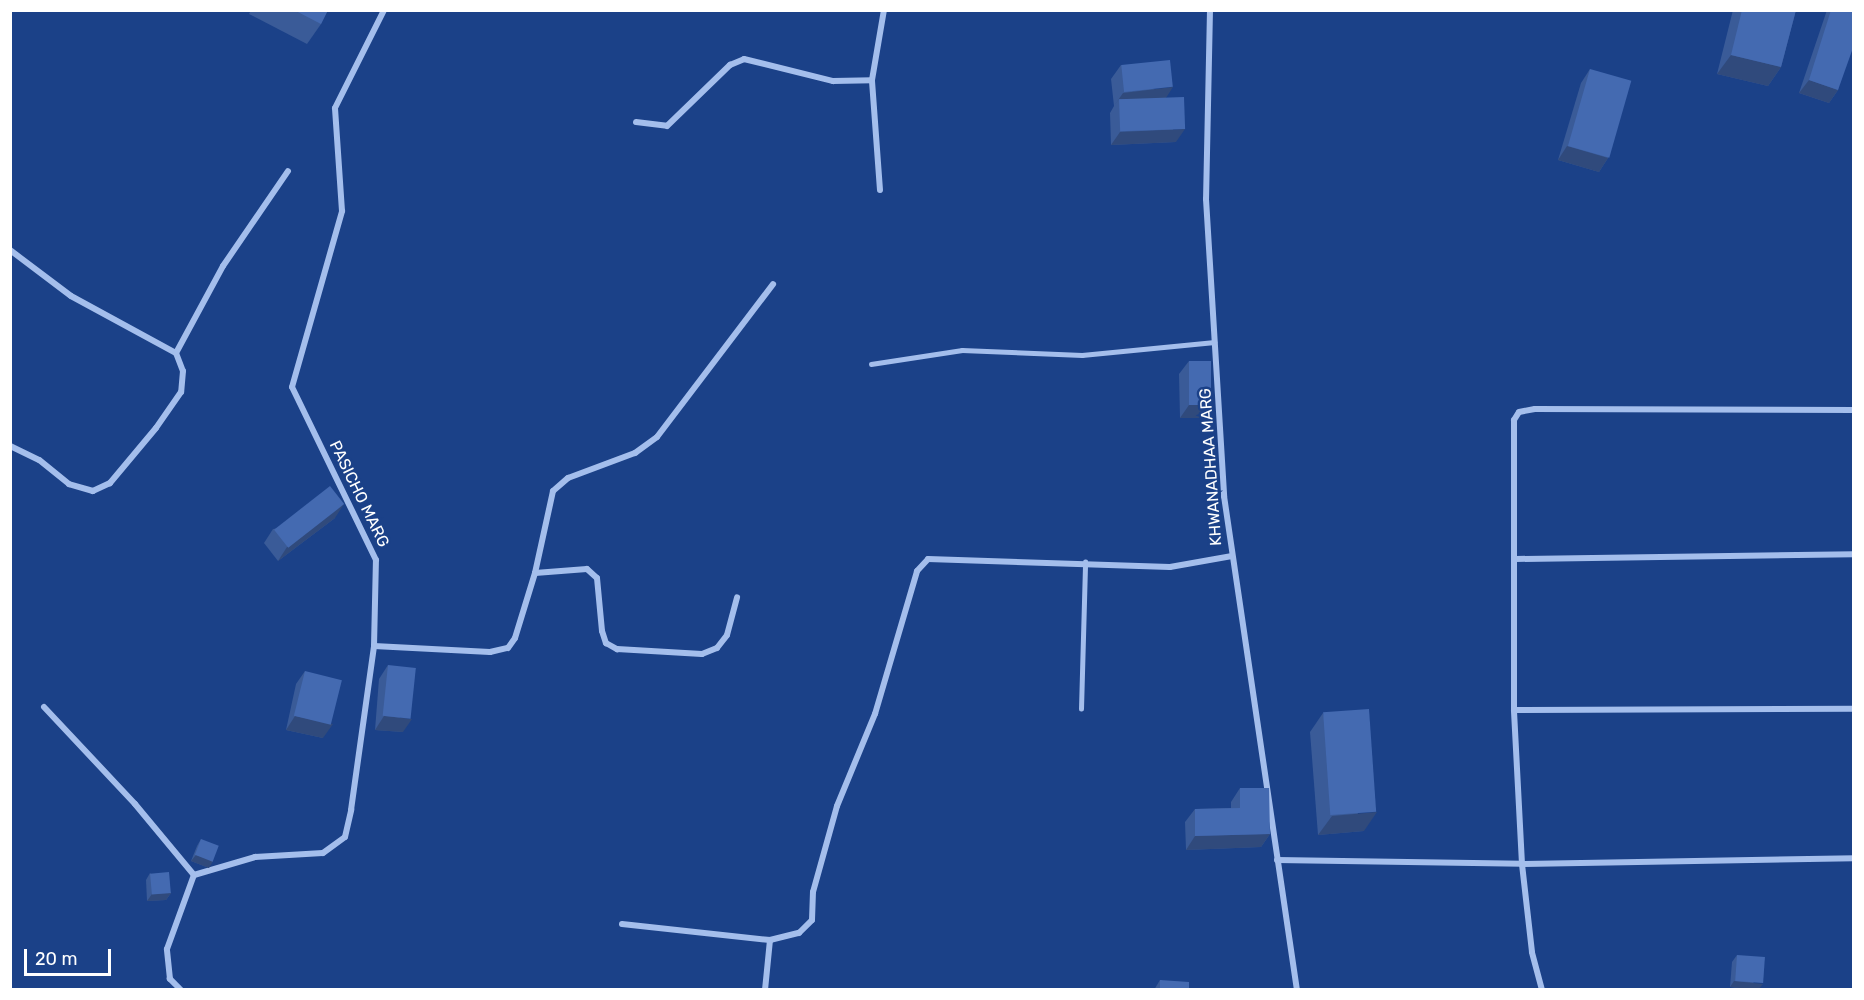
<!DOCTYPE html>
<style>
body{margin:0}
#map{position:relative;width:1864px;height:1000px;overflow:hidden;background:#1b4188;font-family:Rubik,sans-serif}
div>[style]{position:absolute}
.lane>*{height:4.5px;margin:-2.25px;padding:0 2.25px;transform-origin:2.25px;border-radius:2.25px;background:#a4beec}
.street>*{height:6px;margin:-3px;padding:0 3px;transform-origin:3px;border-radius:3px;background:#a4beec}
.wall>*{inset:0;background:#3a5b98}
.shaded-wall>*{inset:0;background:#304a7c}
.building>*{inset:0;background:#446ab1;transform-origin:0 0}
span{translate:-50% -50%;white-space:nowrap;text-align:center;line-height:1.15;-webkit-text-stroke:5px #1b4188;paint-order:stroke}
.street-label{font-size:16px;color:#fff}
.frame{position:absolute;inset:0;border:12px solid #fff;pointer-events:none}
.scale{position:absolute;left:24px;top:949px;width:87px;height:27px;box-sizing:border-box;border:3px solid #fff;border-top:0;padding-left:8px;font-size:18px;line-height:21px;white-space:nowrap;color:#fff;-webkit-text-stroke:4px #1b4188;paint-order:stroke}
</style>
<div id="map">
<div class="lane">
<div style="left:871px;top:364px;width:92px;rotate:-8.7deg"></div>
<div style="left:962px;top:350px;width:120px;rotate:2.4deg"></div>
<div style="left:1082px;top:355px;width:133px;rotate:-5.6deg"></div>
<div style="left:1081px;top:709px;width:147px;rotate:-88.4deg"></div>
</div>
<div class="street">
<div style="left:1210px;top:10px;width:189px;rotate:91.2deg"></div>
<div style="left:1206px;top:199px;width:298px;rotate:86.5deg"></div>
<div style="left:1224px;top:496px;width:499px;rotate:81.6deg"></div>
<div style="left:636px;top:122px;width:31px;rotate:7deg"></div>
<div style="left:667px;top:126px;width:88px;rotate:-44.1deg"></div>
<div style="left:730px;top:65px;width:15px;rotate:-23deg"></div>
<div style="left:744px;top:59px;width:92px;rotate:13.9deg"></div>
<div style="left:833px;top:81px;width:39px;rotate:-1deg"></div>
<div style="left:880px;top:190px;width:110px;rotate:-94.2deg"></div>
<div style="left:872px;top:80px;width:71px;rotate:-80.3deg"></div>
<div style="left:10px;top:250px;width:76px;rotate:37deg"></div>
<div style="left:71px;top:296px;width:119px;rotate:28.5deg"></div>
<div style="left:176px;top:353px;width:19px;rotate:69deg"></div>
<div style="left:183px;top:371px;width:21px;rotate:95deg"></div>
<div style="left:181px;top:392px;width:44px;rotate:124.8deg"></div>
<div style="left:156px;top:428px;width:72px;rotate:129.9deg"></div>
<div style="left:110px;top:483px;width:19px;rotate:155deg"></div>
<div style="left:93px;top:491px;width:25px;rotate:-164deg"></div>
<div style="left:69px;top:484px;width:38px;rotate:-141deg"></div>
<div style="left:39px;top:460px;width:32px;rotate:-154deg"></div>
<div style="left:176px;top:353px;width:99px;rotate:-61.6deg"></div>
<div style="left:223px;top:266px;width:115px;rotate:-55.6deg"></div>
<div style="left:1516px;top:559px;width:338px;rotate:-0.8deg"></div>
<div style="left:535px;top:573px;width:52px;rotate:-4.4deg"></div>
<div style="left:587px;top:569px;width:13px;rotate:42deg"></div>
<div style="left:597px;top:578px;width:53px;rotate:84.6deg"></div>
<div style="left:602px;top:631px;width:13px;rotate:72deg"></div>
<div style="left:606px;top:643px;width:13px;rotate:29deg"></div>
<div style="left:617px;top:649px;width:85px;rotate:3.4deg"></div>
<div style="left:702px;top:654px;width:16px;rotate:-22deg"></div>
<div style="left:717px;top:648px;width:16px;rotate:-52deg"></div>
<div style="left:727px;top:635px;width:39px;rotate:-75deg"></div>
<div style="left:374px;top:646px;width:116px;rotate:3deg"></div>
<div style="left:490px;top:652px;width:18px;rotate:-13deg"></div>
<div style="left:508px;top:648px;width:12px;rotate:-55deg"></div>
<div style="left:515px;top:638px;width:68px;rotate:-72.9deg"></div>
<div style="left:535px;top:573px;width:84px;rotate:-77.6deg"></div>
<div style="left:553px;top:491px;width:20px;rotate:-41deg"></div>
<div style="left:568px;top:478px;width:72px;rotate:-20.5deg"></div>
<div style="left:635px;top:453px;width:27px;rotate:-36deg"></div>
<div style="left:657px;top:437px;width:192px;rotate:-52.8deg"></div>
<div style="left:44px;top:707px;width:133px;rotate:46.8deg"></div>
<div style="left:135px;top:804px;width:92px;rotate:50.3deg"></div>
<div style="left:1514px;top:710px;width:340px;rotate:-0.2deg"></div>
<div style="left:1277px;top:860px;width:245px;rotate:0.9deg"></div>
<div style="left:1522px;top:864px;width:332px;rotate:-1deg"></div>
<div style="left:622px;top:924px;width:149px;rotate:6.2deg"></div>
<div style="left:770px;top:940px;width:30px;rotate:-14deg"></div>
<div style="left:799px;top:933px;width:18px;rotate:-45deg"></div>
<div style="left:812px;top:920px;width:28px;rotate:-88deg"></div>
<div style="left:813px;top:892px;width:89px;rotate:-74.4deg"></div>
<div style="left:837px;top:806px;width:100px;rotate:-67.6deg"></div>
<div style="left:875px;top:714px;width:149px;rotate:-73.6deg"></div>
<div style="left:917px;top:571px;width:16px;rotate:-47deg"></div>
<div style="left:928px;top:559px;width:242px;rotate:1.9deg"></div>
<div style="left:1170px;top:567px;width:63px;rotate:-10.1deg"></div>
<div style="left:181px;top:990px;width:16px;rotate:-135deg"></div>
<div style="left:170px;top:979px;width:30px;rotate:-96deg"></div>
<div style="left:167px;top:949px;width:79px;rotate:-70deg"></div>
<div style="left:194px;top:875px;width:64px;rotate:-16.4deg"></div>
<div style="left:255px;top:857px;width:68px;rotate:-3.4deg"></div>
<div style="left:323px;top:853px;width:27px;rotate:-36deg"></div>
<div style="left:345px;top:837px;width:28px;rotate:-77deg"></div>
<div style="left:351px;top:810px;width:166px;rotate:-82deg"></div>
<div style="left:374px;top:646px;width:86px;rotate:-88.7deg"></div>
<div style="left:376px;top:560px;width:192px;rotate:-115.9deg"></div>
<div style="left:292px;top:387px;width:183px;rotate:-74.1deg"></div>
<div style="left:342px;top:211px;width:103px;rotate:-93.9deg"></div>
<div style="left:335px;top:108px;width:110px;rotate:-63.4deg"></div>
<div style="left:765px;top:990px;width:50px;rotate:-84.3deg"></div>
<div style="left:1542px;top:990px;width:39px;rotate:-105deg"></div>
<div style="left:1532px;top:952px;width:89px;rotate:-96.5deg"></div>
<div style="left:1522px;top:864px;width:154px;rotate:-93deg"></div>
<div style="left:1514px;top:710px;width:290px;rotate:-90deg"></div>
<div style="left:1514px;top:420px;width:9px;rotate:-58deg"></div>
<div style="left:1519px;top:412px;width:16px;rotate:-11deg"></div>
<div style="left:1535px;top:409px;width:319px;rotate:0.2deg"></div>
</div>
<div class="wall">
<div style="clip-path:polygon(251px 10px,328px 10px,321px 24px,307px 44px,249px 14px)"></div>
<div style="clip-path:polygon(1733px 10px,1796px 10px,1781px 67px,1768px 86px,1717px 74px)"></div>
<div style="clip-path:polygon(1827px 10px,1854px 10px,1838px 90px,1829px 103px,1799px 93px)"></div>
<div style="clip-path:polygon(1121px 65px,1166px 98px,1176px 142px,1111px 145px,1110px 113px,1114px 106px,1111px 79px)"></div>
<div style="clip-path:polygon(1590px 69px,1608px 158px,1599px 172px,1558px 160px,1581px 83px)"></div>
<div style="clip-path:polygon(1189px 361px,1211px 405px,1202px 418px,1180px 418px,1179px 374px)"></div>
<div style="clip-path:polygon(335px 518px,278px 561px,264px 543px,273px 529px)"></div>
<div style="clip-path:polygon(388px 665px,403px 732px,375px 730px,379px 679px)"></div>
<div style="clip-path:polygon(305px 671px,323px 738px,286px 730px,296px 684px)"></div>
<div style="clip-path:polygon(1323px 713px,1364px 831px,1318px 835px,1310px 732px)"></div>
<div style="clip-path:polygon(1240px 788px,1270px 834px,1261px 847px,1186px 850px,1185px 822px,1195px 809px,1231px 808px,1231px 802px)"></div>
<div style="clip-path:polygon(201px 839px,209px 868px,191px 861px,197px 846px)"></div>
<div style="clip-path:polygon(150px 873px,171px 893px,166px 900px,147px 901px,146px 880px)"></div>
<div style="clip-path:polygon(1737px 955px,1758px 990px,1730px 987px,1732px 962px)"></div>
<div style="clip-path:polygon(1160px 980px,1189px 990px,1154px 990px)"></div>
</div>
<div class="shaded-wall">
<div style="clip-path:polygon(1731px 55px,1781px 67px,1768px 86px,1717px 74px)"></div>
<div style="clip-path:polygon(1809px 80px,1838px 90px,1829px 103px,1799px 93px)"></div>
<div style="clip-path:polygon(1173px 87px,1164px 101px,1119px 99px,1114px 106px,1123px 93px)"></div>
<div style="clip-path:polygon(1185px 129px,1176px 142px,1111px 145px,1120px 132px)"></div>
<div style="clip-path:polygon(1567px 146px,1608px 158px,1599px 172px,1558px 160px)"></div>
<div style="clip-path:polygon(1189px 405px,1211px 405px,1202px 418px,1180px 418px)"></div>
<div style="clip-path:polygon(344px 504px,335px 518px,278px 561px,287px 547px)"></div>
<div style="clip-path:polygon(295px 716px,333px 724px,323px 738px,286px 730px)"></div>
<div style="clip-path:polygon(384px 716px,412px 719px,403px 732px,375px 730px)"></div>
<div style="clip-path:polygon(1377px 812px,1364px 831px,1318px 835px,1332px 816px)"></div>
<div style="clip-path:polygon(1270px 834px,1261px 847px,1186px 850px,1195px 836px)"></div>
<div style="clip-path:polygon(196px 855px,213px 861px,209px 868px,191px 861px)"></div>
<div style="clip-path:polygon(171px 893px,166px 900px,147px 901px,152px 894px)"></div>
<div style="clip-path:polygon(1734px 981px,1763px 984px,1758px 990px,1730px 987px)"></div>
</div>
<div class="building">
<div style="clip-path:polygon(294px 10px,328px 10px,321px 24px)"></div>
<div style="clip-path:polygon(1742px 10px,1796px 10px,1781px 67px,1731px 55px)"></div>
<div style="clip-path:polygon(1831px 10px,1854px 10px,1854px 45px,1838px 90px,1809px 80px)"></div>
<div style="left:1170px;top:60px;width:27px;height:49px;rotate:84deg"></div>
<div style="left:1590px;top:69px;width:43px;height:80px;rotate:16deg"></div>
<div style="left:1184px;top:97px;width:32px;height:65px;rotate:88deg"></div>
<div style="left:1189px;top:361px;width:22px;height:44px"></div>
<div style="left:330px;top:486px;width:23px;height:71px;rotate:52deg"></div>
<div style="left:388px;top:665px;width:28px;height:51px;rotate:6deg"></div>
<div style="left:305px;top:671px;width:38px;height:46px;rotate:14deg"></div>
<div style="left:1369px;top:709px;width:103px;height:46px;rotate:86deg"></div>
<div style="clip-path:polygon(1240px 788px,1269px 788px,1270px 834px,1195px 836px,1195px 809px,1240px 808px)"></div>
<div style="left:201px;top:839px;width:19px;height:17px;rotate:21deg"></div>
<div style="left:169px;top:872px;width:21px;height:19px;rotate:85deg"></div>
<div style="left:1737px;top:955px;width:28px;height:26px;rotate:4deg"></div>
<div style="clip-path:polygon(1160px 980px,1189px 982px,1189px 990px,1160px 990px)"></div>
</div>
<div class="street-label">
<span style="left:1211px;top:467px;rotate:-94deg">KHWANADHAA MARG</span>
<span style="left:359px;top:494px;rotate:64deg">PASICHO MARG</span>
</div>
<div class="frame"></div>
<div class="scale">20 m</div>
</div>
